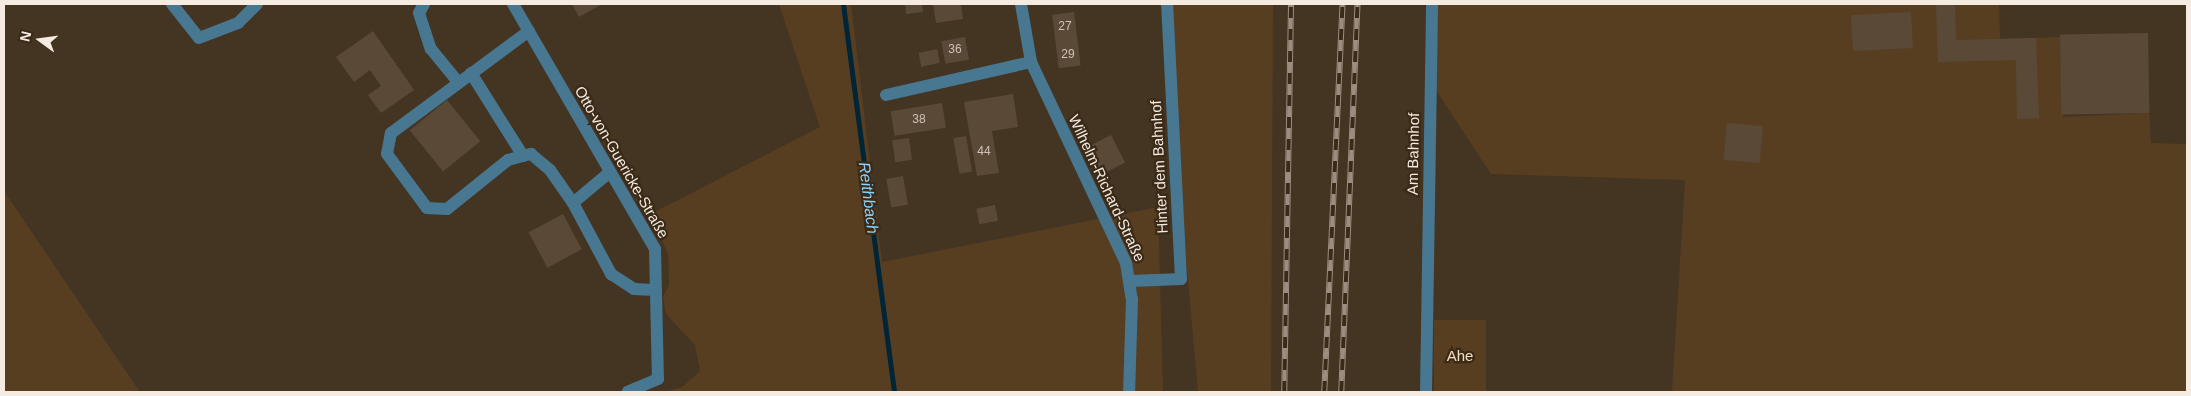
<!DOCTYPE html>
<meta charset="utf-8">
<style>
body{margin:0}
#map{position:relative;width:2191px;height:396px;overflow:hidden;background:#443422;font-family:Helvetica,sans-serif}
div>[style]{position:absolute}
.green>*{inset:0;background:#583e21;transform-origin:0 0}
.stream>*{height:5px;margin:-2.5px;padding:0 2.5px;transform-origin:2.5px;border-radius:2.5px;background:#002537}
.building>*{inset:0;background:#5b4937;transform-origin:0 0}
.minor>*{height:12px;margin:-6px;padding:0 6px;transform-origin:6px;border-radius:6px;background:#487792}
.rail>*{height:5.5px;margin-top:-2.75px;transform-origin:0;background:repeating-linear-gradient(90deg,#3a2a18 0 11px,#9b8d7f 0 22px);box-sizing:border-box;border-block:1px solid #9b8d7f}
span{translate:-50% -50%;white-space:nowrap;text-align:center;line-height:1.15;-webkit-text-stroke:4.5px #3a2a18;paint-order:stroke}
.number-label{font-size:12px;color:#cfc2b6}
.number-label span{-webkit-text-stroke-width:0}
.street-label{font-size:15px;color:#f6ebe0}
.park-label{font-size:15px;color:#f6dbc0}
.water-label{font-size:16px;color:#89d3fd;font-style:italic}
.frame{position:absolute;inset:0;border:5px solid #f6ebe0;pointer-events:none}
.north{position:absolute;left:15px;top:15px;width:50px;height:50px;-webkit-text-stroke:4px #3a2a18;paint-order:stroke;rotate:284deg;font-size:14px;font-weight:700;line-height:20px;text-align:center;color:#f6ebe0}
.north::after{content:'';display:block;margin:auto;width:18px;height:22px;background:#f6ebe0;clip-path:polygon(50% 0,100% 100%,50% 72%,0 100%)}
</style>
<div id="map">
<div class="green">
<div style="clip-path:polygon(779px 4px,851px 4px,882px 262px,1158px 207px,1163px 392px,665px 392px,682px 387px,700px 371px,695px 345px,666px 314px,663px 297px,669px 285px,668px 254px,651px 214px,820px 127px)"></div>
<div style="clip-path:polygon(1172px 4px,1273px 4px,1271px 392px,1198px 392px,1181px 202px)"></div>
<div style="clip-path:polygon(1438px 4px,1999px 4px,2000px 39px,2060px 37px,2063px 117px,2149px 113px,2151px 143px,2187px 144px,2187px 392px,1672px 392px,1685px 180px,1491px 174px,1436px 90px)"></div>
<div style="clip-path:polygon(4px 191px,140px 392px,4px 392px)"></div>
<div style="left:1434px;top:320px;width:52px;height:72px"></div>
</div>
<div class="stream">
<div style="left:843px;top:4px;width:391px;rotate:82.5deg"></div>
</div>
<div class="building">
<div style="clip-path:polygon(572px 4px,602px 4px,579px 17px)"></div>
<div style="clip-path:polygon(905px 4px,922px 4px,923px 12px,906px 14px)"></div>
<div style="clip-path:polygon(933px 4px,961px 4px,963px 19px,936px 23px)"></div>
<div style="clip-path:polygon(1936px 4px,1955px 4px,1956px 40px,2036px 38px,2039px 118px,2017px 119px,2016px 60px,1938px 62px)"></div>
<div style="left:1074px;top:12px;width:54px;height:22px;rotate:83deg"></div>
<div style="left:1911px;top:12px;width:36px;height:60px;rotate:87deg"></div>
<div style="clip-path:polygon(373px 31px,414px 90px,381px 113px,368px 95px,381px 86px,370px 70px,354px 82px,336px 57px)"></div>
<div style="left:2148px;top:33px;width:80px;height:88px;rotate:89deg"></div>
<div style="left:965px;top:37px;width:23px;height:24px;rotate:80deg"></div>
<div style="left:937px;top:49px;width:14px;height:19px;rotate:78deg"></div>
<div style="clip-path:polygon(1013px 94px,1018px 127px,992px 131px,999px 173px,977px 176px,964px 102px)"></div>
<div style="left:447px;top:100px;width:53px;height:48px;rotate:51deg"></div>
<div style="left:942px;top:103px;width:25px;height:52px;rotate:81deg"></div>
<div style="left:1727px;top:123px;width:36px;height:37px;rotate:5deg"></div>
<div style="left:1111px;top:135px;width:31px;height:31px;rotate:63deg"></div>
<div style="left:966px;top:136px;width:36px;height:13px;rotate:80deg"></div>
<div style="left:909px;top:138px;width:22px;height:17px;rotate:82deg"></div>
<div style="left:903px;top:176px;width:29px;height:17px;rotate:80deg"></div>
<div style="left:995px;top:205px;width:16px;height:19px;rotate:79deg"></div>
<div style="left:563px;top:214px;width:40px;height:39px;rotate:62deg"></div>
</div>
<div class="minor">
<div style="left:172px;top:4px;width:43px;rotate:51.5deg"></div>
<div style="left:199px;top:38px;width:42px;rotate:-21deg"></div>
<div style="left:238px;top:23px;width:27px;rotate:-45deg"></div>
<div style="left:424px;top:4px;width:10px;rotate:119deg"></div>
<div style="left:419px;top:13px;width:38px;rotate:72deg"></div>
<div style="left:431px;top:49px;width:43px;rotate:50.7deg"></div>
<div style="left:513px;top:4px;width:283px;rotate:59.9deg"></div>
<div style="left:655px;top:249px;width:130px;rotate:88.7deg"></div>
<div style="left:658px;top:379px;width:33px;rotate:157deg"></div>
<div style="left:1021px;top:4px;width:59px;rotate:80.2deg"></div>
<div style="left:1031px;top:62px;width:222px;rotate:64.7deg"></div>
<div style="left:1126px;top:263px;width:36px;rotate:81deg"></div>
<div style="left:1132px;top:299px;width:93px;rotate:91.8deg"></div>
<div style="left:529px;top:31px;width:172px;rotate:143.5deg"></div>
<div style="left:391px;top:133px;width:21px;rotate:101deg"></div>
<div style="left:387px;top:154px;width:67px;rotate:53.5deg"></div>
<div style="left:427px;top:208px;width:20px;rotate:3deg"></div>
<div style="left:447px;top:209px;width:78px;rotate:-38.8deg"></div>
<div style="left:508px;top:160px;width:24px;rotate:-15deg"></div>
<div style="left:531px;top:154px;width:25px;rotate:40deg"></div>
<div style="left:550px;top:170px;width:40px;rotate:55.1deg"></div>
<div style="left:573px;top:203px;width:48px;rotate:-40deg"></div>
<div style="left:471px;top:73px;width:98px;rotate:57.9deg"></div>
<div style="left:886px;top:95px;width:149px;rotate:-12.8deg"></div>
<div style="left:573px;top:203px;width:81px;rotate:61.8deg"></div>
<div style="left:611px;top:274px;width:27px;rotate:33deg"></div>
<div style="left:634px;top:289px;width:20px;rotate:3deg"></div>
<div style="left:1131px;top:281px;width:50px;rotate:-2.3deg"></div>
<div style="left:1181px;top:279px;width:275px;rotate:-92.9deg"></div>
<div style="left:1426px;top:392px;width:388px;rotate:-89.1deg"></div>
</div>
<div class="rail">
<div style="left:1284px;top:392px;width:388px;rotate:-89deg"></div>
<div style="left:1324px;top:392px;width:388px;rotate:-87.3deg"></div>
<div style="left:1341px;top:392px;width:388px;rotate:-87.6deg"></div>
</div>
<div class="number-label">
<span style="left:1065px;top:27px">27</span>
<span style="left:955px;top:50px">36</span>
<span style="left:1068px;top:55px">29</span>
<span style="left:919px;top:120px">38</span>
<span style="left:984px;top:152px">44</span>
</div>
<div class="street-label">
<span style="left:1413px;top:154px;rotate:-89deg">Am Bahnhof</span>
<span style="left:622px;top:162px;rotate:60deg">Otto-von-Guericke-Straße</span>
<span style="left:1159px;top:167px;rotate:-93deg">Hinter dem Bahnhof</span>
<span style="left:1107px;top:188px;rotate:65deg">Wilhelm-Richard-Straße</span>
</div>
<div class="park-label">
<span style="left:1460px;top:356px">Ahe</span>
</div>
<div class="water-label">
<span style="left:868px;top:198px;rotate:83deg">Reithbach</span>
</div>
<div class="frame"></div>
<div class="north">N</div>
</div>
